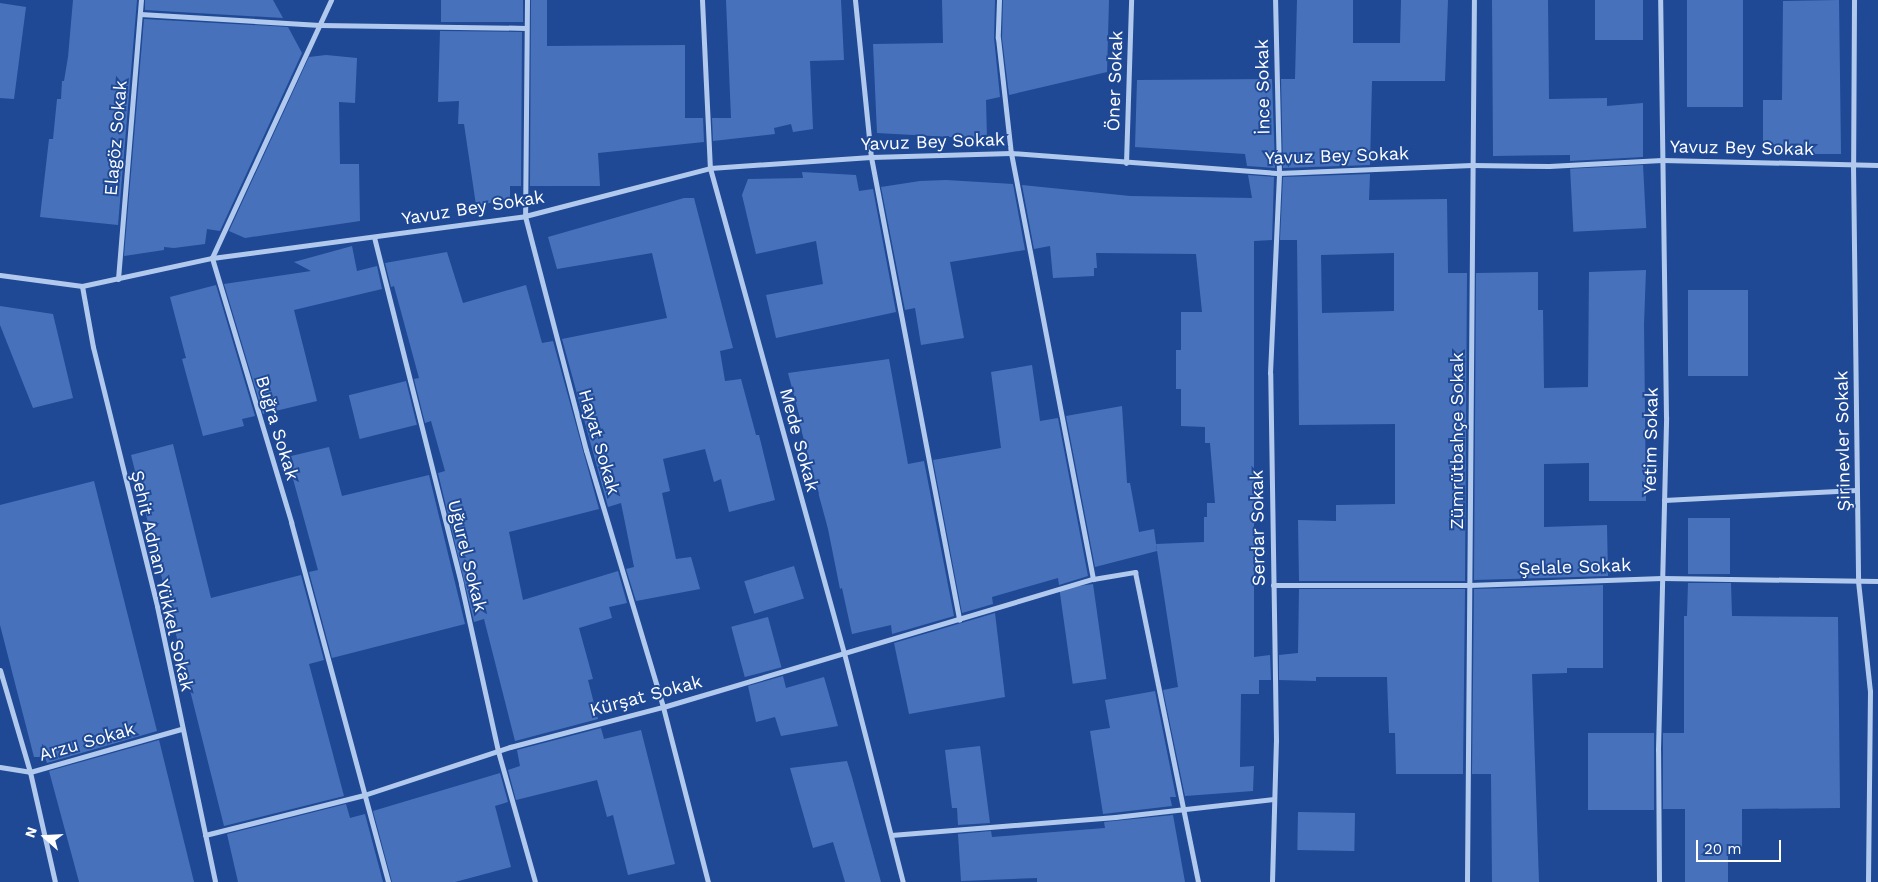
<!DOCTYPE html>
<meta charset="utf-8">
<style>
body{margin:0}
#map{position:relative;width:1878px;height:882px;overflow:hidden;background:#1f4995;font-family:"Work Sans",sans-serif}
div>[style]{position:absolute}
.building>*{inset:0;background:#4772bb;transform-origin:0 0}
.street>*{height:5px;margin:-2.5px;padding:0 2.5px;transform-origin:2.5px;border-radius:2.5px;background:#b2c9ee}
span{translate:-50% -50%;white-space:nowrap;text-align:center;line-height:1.15;-webkit-text-stroke:4px #1f4995;paint-order:stroke}
.street-label{font-size:18px;color:#fff}
.north{position:absolute;left:20px;top:812px;width:50px;height:50px;-webkit-text-stroke:4px #1f4995;paint-order:stroke;rotate:289deg;font-size:14px;font-weight:700;line-height:20px;text-align:center;color:#fff}
.north::after{content:'';display:block;margin:auto;width:18px;height:22px;background:#fff;clip-path:polygon(50% 0,100% 100%,50% 72%,0 100%)}
.scale{position:absolute;left:1696px;top:840px;width:85px;height:22px;box-sizing:border-box;border:2px solid #fff;border-top:0;padding-left:6px;font-size:15px;line-height:18px;white-space:nowrap;color:#fff;-webkit-text-stroke:4px #1f4995;paint-order:stroke}
</style>
<div id="map">
<div class="building">
<div style="clip-path:polygon(73px 0,137px 0,118px 225px,40px 217px,49px 139px,53px 139px,57px 99px,61px 99px,62px 81px,64px 81px,68px 57px)"></div>
<div style="clip-path:polygon(145px 0,273px 0,283px 18px,145px 10px)"></div>
<div style="left:441px;top:0;width:82px;height:22px"></div>
<div style="clip-path:polygon(531px 0,547px 0,547px 46px,685px 45px,685px 118px,703px 118px,704px 142px,598px 153px,600px 186px,530px 186px)"></div>
<div style="clip-path:polygon(726px 0,841px 0,844px 60px,810px 61px,813px 129px,793px 132px,791px 124px,774px 128px,775px 134px,713px 141px,712px 118px,731px 118px)"></div>
<div style="clip-path:polygon(942px 0,995px 0,994px 38px,1000px 97px,986px 100px,987px 139px,877px 133px,873px 44px,943px 43px)"></div>
<div style="clip-path:polygon(1003px 0,1109px 0,1107px 72px,1009px 95px,1002px 38px)"></div>
<div style="clip-path:polygon(1297px 0,1353px 0,1353px 43px,1400px 43px,1401px 0,1448px 0,1445px 81px,1372px 81px,1370px 165px,1283px 168px,1281px 79px,1295px 79px)"></div>
<div style="clip-path:polygon(1492px 0,1548px 0,1549px 99px,1607px 98px,1607px 106px,1643px 103px,1643px 157px,1570px 161px,1570px 155px,1493px 156px)"></div>
<div style="left:1595px;top:0;width:48px;height:40px"></div>
<div style="left:1687px;top:0;width:56px;height:107px"></div>
<div style="clip-path:polygon(1839px 0,1841px 154px,1763px 154px,1763px 100px,1782px 100px,1783px 1px)"></div>
<div style="clip-path:polygon(0 3px,26px 7px,14px 99px,0 98px)"></div>
<div style="clip-path:polygon(144px 19px,288px 27px,302px 53px,220px 231px,207px 229px,205px 244px,174px 248px,164px 247px,164px 250px,124px 256px)"></div>
<div style="clip-path:polygon(440px 31px,522px 32px,521px 186px,510px 186px,510px 200px,476px 205px,464px 124px,458px 124px,459px 101px,438px 102px)"></div>
<div style="clip-path:polygon(326px 55px,357px 58px,355px 103px,339px 102px,340px 164px,359px 164px,360px 221px,245px 238px,229px 231px,309px 57px)"></div>
<div style="clip-path:polygon(1272px 79px,1275px 168px,1247px 166px,1245px 154px,1135px 147px,1137px 80px)"></div>
<div style="left:1643px;top:165px;width:63px;height:73px;rotate:87deg"></div>
<div style="clip-path:polygon(802px 172px,856px 175px,859px 191px,873px 189px,896px 312px,776px 338px,766px 295px,823px 284px,816px 241px,756px 254px,742px 195px,748px 179px,803px 178px)"></div>
<div style="clip-path:polygon(evenodd,1370px 174px,1369px 200px,1447px 199px,1448px 273px,1467px 273px,1465px 581px,1299px 581px,1298px 520px,1336px 521px,1336px 505px,1395px 504px,1395px 424px,1299px 425px,1297px 240px,1280px 240px,1283px 177px,1370px 174px,1394px 253px,1394px 311px,1322px 313px,1321px 255px,1394px 253px)"></div>
<div style="clip-path:polygon(1248px 175px,1274px 177px,1272px 240px,1254px 241px,1254px 657px,1270px 655px,1271px 680px,1259px 680px,1259px 694px,1241px 694px,1240px 767px,1254px 766px,1253px 791px,1185px 796px,1163px 690px,1178px 687px,1156px 544px,1204px 542px,1204px 517px,1207px 517px,1207px 503px,1215px 503px,1210px 443px,1205px 443px,1205px 427px,1181px 426px,1181px 389px,1176px 389px,1176px 350px,1181px 350px,1181px 312px,1202px 312px,1196px 254px,1096px 253px,1097px 268px,1094px 268px,1094px 276px,1053px 278px,1050px 246px,1034px 249px,1022px 185px,1130px 196px,1252px 198px)"></div>
<div style="clip-path:polygon(946px 180px,1013px 184px,1025px 250px,950px 262px,964px 338px,921px 345px,915px 308px,905px 310px,881px 187px,920px 181px)"></div>
<div style="clip-path:polygon(684px 198px,694px 198px,733px 348px,720px 351px,725px 381px,741px 379px,756px 435px,759px 435px,775px 500px,729px 512px,721px 479px,714px 482px,705px 449px,663px 459px,670px 491px,662px 493px,676px 559px,691px 557px,700px 589px,636px 601px,626px 569px,634px 567px,621px 503px,608px 507px,562px 339px,667px 318px,652px 253px,557px 269px,548px 237px)"></div>
<div style="clip-path:polygon(352px 246px,357px 271px,377px 266px,382px 289px,294px 310px,317px 401px,263px 414px,224px 284px,311px 271px,294px 262px)"></div>
<div style="clip-path:polygon(447px 252px,463px 303px,526px 285px,542px 343px,553px 341px,599px 509px,509px 532px,523px 600px,618px 571px,627px 603px,609px 607px,612px 618px,579px 628px,593px 679px,588px 680px,598px 719px,515px 741px,484px 619px,474px 622px,438px 473px,445px 471px,431px 421px,425px 423px,414px 379px,419px 378px,394px 286px,391px 287px,385px 263px)"></div>
<div style="clip-path:polygon(1646px 270px,1644px 324px,1646px 501px,1589px 501px,1589px 463px,1544px 464px,1544px 527px,1607px 525px,1608px 576px,1474px 580px,1476px 273px,1538px 272px,1538px 310px,1543px 310px,1544px 388px,1588px 387px,1589px 272px)"></div>
<div style="clip-path:polygon(216px 285px,255px 416px,242px 419px,244px 426px,203px 436px,182px 359px,186px 358px,170px 297px)"></div>
<div style="left:1748px;top:290px;width:86px;height:60px;rotate:90deg"></div>
<div style="clip-path:polygon(0 306px,53px 314px,73px 398px,33px 408px,0 325px)"></div>
<div style="clip-path:polygon(889px 359px,908px 464px,924px 461px,954px 616px,892px 634px,891px 625px,852px 634px,842px 588px,840px 589px,828px 529px,798px 418px,800px 418px,788px 373px)"></div>
<div style="clip-path:polygon(1032px 365px,1040px 421px,1058px 418px,1088px 576px,1059px 585px,1058px 578px,992px 597px,993px 604px,962px 613px,933px 460px,1001px 448px,991px 372px)"></div>
<div style="left:406px;top:381px;width:45px;height:59px;rotate:76deg"></div>
<div style="clip-path:polygon(1122px 406px,1127px 483px,1130px 483px,1139px 532px,1154px 529px,1157px 551px,1095px 567px,1066px 416px)"></div>
<div style="clip-path:polygon(173px 444px,211px 598px,301px 575px,324px 660px,309px 664px,344px 796px,224px 826px,131px 455px)"></div>
<div style="clip-path:polygon(329px 447px,342px 496px,429px 475px,465px 624px,332px 658px,309px 572px,318px 570px,287px 457px)"></div>
<div style="clip-path:polygon(94px 481px,157px 731px,47px 763px,45px 757px,34px 757px,0 625px,0 505px)"></div>
<div style="left:1688px;top:518px;width:42px;height:56px"></div>
<div style="left:794px;top:566px;width:34px;height:52px;rotate:73deg"></div>
<div style="clip-path:polygon(1688px 583px,1731px 583px,1732px 616px,1838px 617px,1840px 808px,1742px 809px,1742px 847px,1728px 847px,1728px 882px,1685px 882px,1685px 809px,1663px 809px,1663px 733px,1684px 733px,1684px 616px,1687px 616px)"></div>
<div style="left:1093px;top:584px;width:96px;height:34px;rotate:82deg"></div>
<div style="clip-path:polygon(1603px 585px,1603px 668px,1567px 668px,1567px 673px,1532px 674px,1539px 882px,1492px 882px,1491px 774px,1472px 774px,1474px 589px)"></div>
<div style="clip-path:polygon(1299px 589px,1465px 589px,1463px 774px,1396px 774px,1395px 733px,1389px 733px,1387px 677px,1316px 677px,1316px 681px,1279px 680px,1279px 655px,1298px 653px)"></div>
<div style="clip-path:polygon(995px 613px,1005px 697px,909px 714px,894px 643px)"></div>
<div style="left:768px;top:617px;width:52px;height:38px;rotate:75deg"></div>
<div style="clip-path:polygon(783px 676px,786px 688px,824px 677px,838px 726px,781px 736px,775px 717px,756px 722px,748px 686px)"></div>
<div style="clip-path:polygon(1155px 691px,1176px 797px,1170px 797px,1172px 806px,1103px 814px,1090px 731px,1110px 728px,1105px 700px)"></div>
<div style="clip-path:polygon(601px 728px,604px 739px,641px 730px,675px 864px,628px 875px,613px 815px,607px 817px,597px 780px,516px 800px,508px 770px,520px 766px,517px 750px)"></div>
<div style="left:1588px;top:733px;width:66px;height:77px"></div>
<div style="clip-path:polygon(159px 740px,194px 882px,79px 882px,49px 771px)"></div>
<div style="clip-path:polygon(980px 746px,990px 823px,958px 825px,957px 808px,952px 808px,945px 750px)"></div>
<div style="clip-path:polygon(847px 761px,852px 777px,881px 882px,845px 882px,833px 842px,813px 848px,790px 768px)"></div>
<div style="clip-path:polygon(500px 773px,508px 802px,495px 806px,511px 867px,455px 882px,392px 882px,373px 811px)"></div>
<div style="clip-path:polygon(346px 804px,350px 818px,365px 814px,383px 882px,238px 882px,227px 834px)"></div>
<div style="left:1298px;top:812px;width:57px;height:38px;rotate:1deg"></div>
<div style="clip-path:polygon(1173px 815px,1185px 882px,1037px 882px,1037px 878px,961px 881px,958px 834px,991px 831px,992px 837px,1105px 828px,1104px 822px)"></div>
</div>
<div class="street">
<div style="left:331px;top:0;width:284px;rotate:114.8deg"></div>
<div style="left:212px;top:258px;width:276px;rotate:73.3deg"></div>
<div style="left:291px;top:522px;width:373px;rotate:74.9deg"></div>
<div style="left:527px;top:0;width:216px;rotate:90.5deg"></div>
<div style="left:525px;top:216px;width:242px;rotate:75.4deg"></div>
<div style="left:586px;top:450px;width:268px;rotate:73.3deg"></div>
<div style="left:663px;top:707px;width:181px;rotate:75.6deg"></div>
<div style="left:702px;top:0;width:168px;rotate:87.3deg"></div>
<div style="left:710px;top:168px;width:503px;rotate:74.56deg"></div>
<div style="left:844px;top:653px;width:236px;rotate:75.6deg"></div>
<div style="left:855px;top:0;width:158px;rotate:84.2deg"></div>
<div style="left:871px;top:157px;width:471px;rotate:79.2deg"></div>
<div style="left:999px;top:0;width:38px;rotate:92deg"></div>
<div style="left:998px;top:38px;width:116px;rotate:83.6deg"></div>
<div style="left:1011px;top:153px;width:434px;rotate:79.1deg"></div>
<div style="left:1854px;top:0;width:164px;rotate:90.3deg"></div>
<div style="left:1853px;top:164px;width:417px;rotate:89.3deg"></div>
<div style="left:1858px;top:581px;width:111px;rotate:83.8deg"></div>
<div style="left:1870px;top:691px;width:191px;rotate:90.6deg"></div>
<div style="left:140px;top:14px;width:180px;rotate:3.5deg"></div>
<div style="left:320px;top:25px;width:206px;rotate:0.8deg"></div>
<div style="left:1126px;top:163px;width:163px;rotate:-88.2deg"></div>
<div style="left:374px;top:237px;width:358px;rotate:75.9deg"></div>
<div style="left:461px;top:584px;width:171px;rotate:77.5deg"></div>
<div style="left:498px;top:751px;width:136px;rotate:74.2deg"></div>
<div style="left:0;top:275px;width:83px;rotate:7.6deg"></div>
<div style="left:82px;top:286px;width:133px;rotate:-12.2deg"></div>
<div style="left:212px;top:258px;width:316px;rotate:-7.6deg"></div>
<div style="left:525px;top:216px;width:191px;rotate:-14.5deg"></div>
<div style="left:710px;top:168px;width:161px;rotate:-3.9deg"></div>
<div style="left:871px;top:157px;width:140px;rotate:-1.6deg"></div>
<div style="left:1011px;top:153px;width:269px;rotate:4.3deg"></div>
<div style="left:1279px;top:173px;width:193px;rotate:-2.4deg"></div>
<div style="left:1472px;top:165px;width:77px;rotate:0.7deg"></div>
<div style="left:1549px;top:166px;width:113px;rotate:-3deg"></div>
<div style="left:1662px;top:160px;width:216px;rotate:1.3deg"></div>
<div style="left:118px;top:279px;width:280px;rotate:-85.3deg"></div>
<div style="left:82px;top:286px;width:62px;rotate:79.8deg"></div>
<div style="left:93px;top:347px;width:267px;rotate:76.1deg"></div>
<div style="left:157px;top:606px;width:282px;rotate:78.1deg"></div>
<div style="left:1664px;top:500px;width:193px;rotate:-3deg"></div>
<div style="left:1273px;top:585px;width:196px"></div>
<div style="left:1469px;top:585px;width:193px;rotate:-2.1deg"></div>
<div style="left:1662px;top:578px;width:216px;rotate:0.8deg"></div>
<div style="left:0;top:670px;width:106px;rotate:73.6deg"></div>
<div style="left:30px;top:772px;width:113px;rotate:77.2deg"></div>
<div style="left:0;top:767px;width:30px;rotate:9deg"></div>
<div style="left:30px;top:772px;width:157px;rotate:-15.9deg"></div>
<div style="left:205px;top:835px;width:164px;rotate:-14.1deg"></div>
<div style="left:364px;top:795px;width:154px;rotate:-18.2deg"></div>
<div style="left:510px;top:747px;width:158px;rotate:-14.7deg"></div>
<div style="left:663px;top:707px;width:449px;rotate:-16.6deg"></div>
<div style="left:1093px;top:579px;width:43px;rotate:-9.5deg"></div>
<div style="left:1135px;top:572px;width:316px;rotate:78.5deg"></div>
<div style="left:891px;top:835px;width:225px;rotate:-4.6deg"></div>
<div style="left:1115px;top:817px;width:160px;rotate:-6.5deg"></div>
<div style="left:1272px;top:882px;width:141px;rotate:-88.4deg"></div>
<div style="left:1276px;top:741px;width:368px;rotate:-90.9deg"></div>
<div style="left:1270px;top:373px;width:200px;rotate:-87.4deg"></div>
<div style="left:1279px;top:173px;width:173px;rotate:-91.3deg"></div>
<div style="left:1467px;top:882px;width:882px;rotate:-89.55deg"></div>
<div style="left:1659px;top:882px;width:132px;rotate:-90.4deg"></div>
<div style="left:1658px;top:750px;width:333px;rotate:-88.6deg"></div>
<div style="left:1666px;top:417px;width:417px;rotate:-90.8deg"></div>
</div>
<div class="street-label">
<span style="left:1115px;top:81px;rotate:-88deg">Öner Sokak</span>
<span style="left:1263px;top:87px;rotate:-91deg">İnce Sokak</span>
<span style="left:116px;top:138px;rotate:-85deg">Elagöz Sokak</span>
<span style="left:933px;top:142px;rotate:-2deg">Yavuz Bey Sokak</span>
<span style="left:1742px;top:148px;rotate:1deg">Yavuz Bey Sokak</span>
<span style="left:1337px;top:156px;rotate:-2deg">Yavuz Bey Sokak</span>
<span style="left:473px;top:208px;rotate:-9deg">Yavuz Bey Sokak</span>
<span style="left:277px;top:428px;rotate:73deg">Buğra Sokak</span>
<span style="left:799px;top:440px;rotate:75deg">Mede Sokak</span>
<span style="left:1457px;top:441px;rotate:-90deg">Zümrütbahçe Sokak</span>
<span style="left:1651px;top:441px;rotate:-89deg">Yetim Sokak</span>
<span style="left:1843px;top:441px;rotate:-91deg">Şirinevler Sokak</span>
<span style="left:599px;top:442px;rotate:74deg">Hayat Sokak</span>
<span style="left:1258px;top:528px;rotate:-91deg">Serdar Sokak</span>
<span style="left:467px;top:556px;rotate:76deg">Uğurel Sokak</span>
<span style="left:1575px;top:567px;rotate:-2deg">Şelale Sokak</span>
<span style="left:162px;top:581px;rotate:77deg">Şehit Adnan Yükkel Sokak</span>
<span style="left:646px;top:696px;rotate:-15deg">Kürşat Sokak</span>
<span style="left:87px;top:742px;rotate:-16deg">Arzu Sokak</span>
</div>
<div class="north">N</div>
<div class="scale">20 m</div>
</div>
